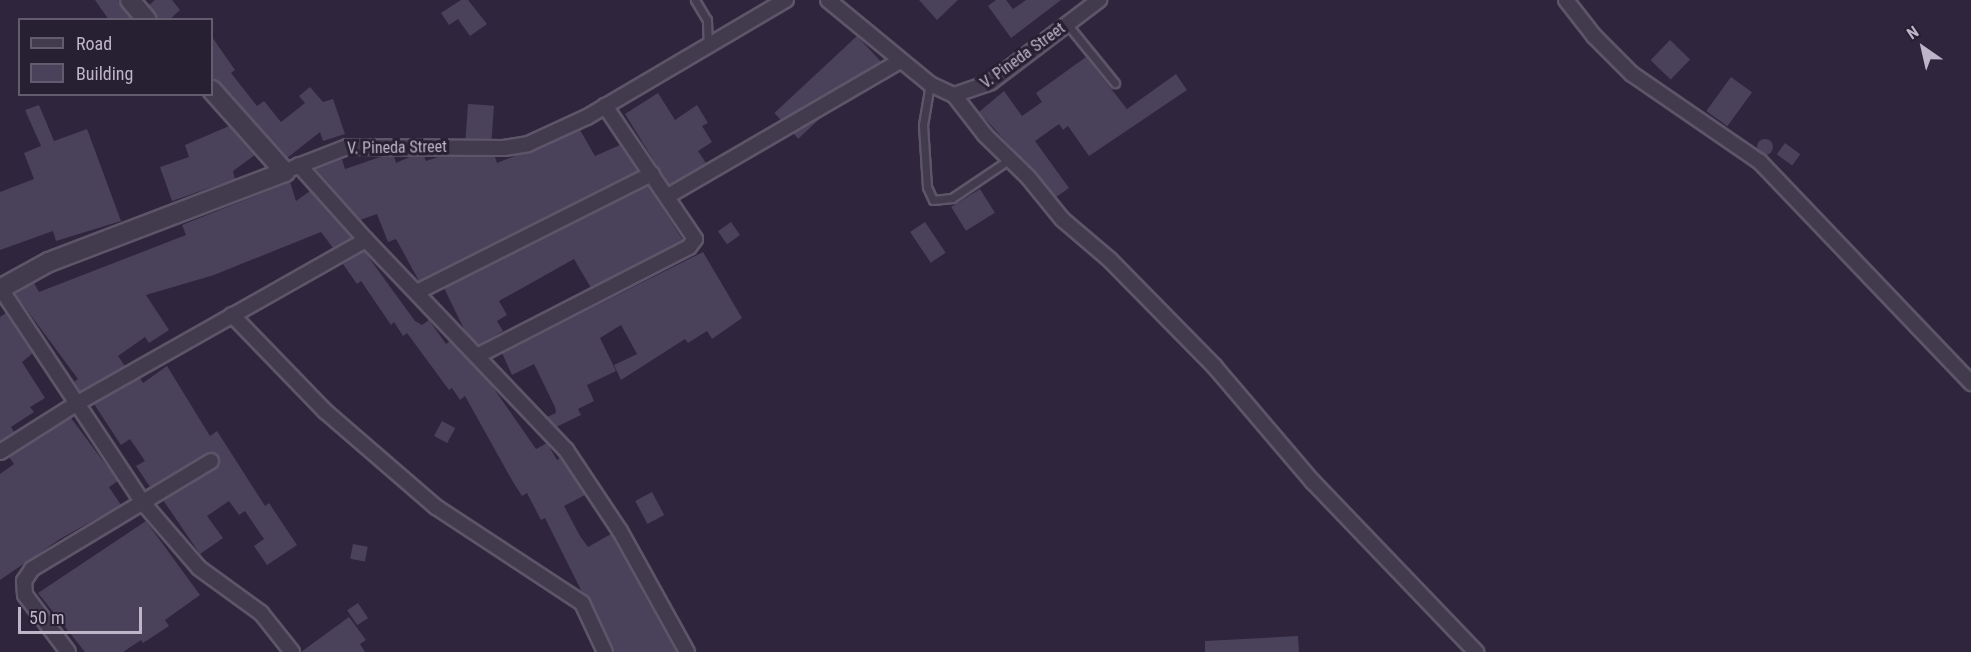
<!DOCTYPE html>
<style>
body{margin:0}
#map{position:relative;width:1971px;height:652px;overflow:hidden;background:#2f263d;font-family:"Roboto Condensed",sans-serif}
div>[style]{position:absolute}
.building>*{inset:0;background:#4a415b;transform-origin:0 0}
.round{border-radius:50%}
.roads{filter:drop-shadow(2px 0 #5d5568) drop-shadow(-2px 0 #5d5568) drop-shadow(0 2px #5d5568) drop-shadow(0 -2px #5d5568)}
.service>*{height:7px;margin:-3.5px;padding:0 3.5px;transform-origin:3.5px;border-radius:3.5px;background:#423a4d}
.minor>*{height:14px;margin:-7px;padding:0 7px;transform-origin:7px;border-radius:7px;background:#423a4d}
.tertiary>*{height:18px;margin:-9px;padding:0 9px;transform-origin:9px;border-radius:9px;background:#423a4d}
span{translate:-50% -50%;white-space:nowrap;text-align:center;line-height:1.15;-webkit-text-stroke:6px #271f32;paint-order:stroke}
.street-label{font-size:16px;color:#beb6c8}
.legend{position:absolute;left:18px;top:18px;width:195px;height:78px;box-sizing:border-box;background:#271f32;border:2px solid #635b6e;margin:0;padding:8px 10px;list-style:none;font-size:18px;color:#beb6c8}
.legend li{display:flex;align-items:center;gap:12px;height:30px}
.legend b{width:30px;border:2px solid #635b6e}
.north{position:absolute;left:1893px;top:18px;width:60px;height:60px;-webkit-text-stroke:4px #271f32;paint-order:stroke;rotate:326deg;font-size:16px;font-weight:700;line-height:24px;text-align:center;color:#beb6c8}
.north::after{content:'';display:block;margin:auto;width:21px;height:27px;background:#beb6c8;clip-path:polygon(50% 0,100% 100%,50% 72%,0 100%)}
.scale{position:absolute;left:18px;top:607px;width:124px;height:27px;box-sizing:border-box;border:3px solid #beb6c8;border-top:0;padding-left:8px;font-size:18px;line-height:21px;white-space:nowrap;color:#beb6c8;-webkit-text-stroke:4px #271f32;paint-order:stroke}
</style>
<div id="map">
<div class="building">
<div style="clip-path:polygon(95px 0,118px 0,132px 20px,109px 20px)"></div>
<div style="clip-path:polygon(155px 0,172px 0,180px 10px,169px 20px,158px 20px,149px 5px)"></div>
<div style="clip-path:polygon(461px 0,468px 0,487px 24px,470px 36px,458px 19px,449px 25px,441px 13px)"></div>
<div style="clip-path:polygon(919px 0,958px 0,937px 20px)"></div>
<div style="clip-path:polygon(996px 0,1006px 0,1013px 9px,1026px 0,1061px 0,1011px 38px,988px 6px)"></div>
<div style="left:857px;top:36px;width:35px;height:113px;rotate:47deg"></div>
<div style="clip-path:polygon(212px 37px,235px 70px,231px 73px,257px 106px,264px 101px,281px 122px,305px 103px,299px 96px,310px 87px,323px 102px,333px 99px,345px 134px,323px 141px,320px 132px,287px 158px,220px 83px,212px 79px)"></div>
<div style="left:1670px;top:40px;width:28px;height:28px;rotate:44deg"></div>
<div style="clip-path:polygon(1086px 57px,1127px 109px,1176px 74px,1187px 90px,1089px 156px,1068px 126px,1063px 130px,1059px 124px,1035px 141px,1069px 188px,1056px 197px,979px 112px,1004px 91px,1022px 116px,1042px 102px,1036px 93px)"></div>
<div style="left:1731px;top:77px;width:26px;height:42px;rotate:36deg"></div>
<div style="clip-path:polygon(658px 93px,675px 120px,697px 105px,708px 123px,702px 126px,712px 142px,698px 151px,706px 163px,669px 185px,625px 114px)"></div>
<div style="left:468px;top:104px;width:26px;height:35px;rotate:4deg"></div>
<div style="clip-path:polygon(39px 105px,54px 141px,87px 129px,121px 221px,56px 241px,53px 231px,0 250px,0 192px,34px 179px,24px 153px,41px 146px,25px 110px)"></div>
<div style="clip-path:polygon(229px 126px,255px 155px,233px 171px,235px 179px,172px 201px,160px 167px,189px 157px,185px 145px)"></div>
<div style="clip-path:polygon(580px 130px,595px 156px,620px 145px,638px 171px,419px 281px,396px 239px,388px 242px,377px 214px,360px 220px,316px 169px,342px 159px,345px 169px,383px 156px,394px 156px,396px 163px,412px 156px,424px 156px,426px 161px,438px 157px,495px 157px,497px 163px)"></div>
<div class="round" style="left:1757px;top:139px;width:16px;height:16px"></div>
<div style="left:1785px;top:143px;width:19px;height:14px;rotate:36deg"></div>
<div style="clip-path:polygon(290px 182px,296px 201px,310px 191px,352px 238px,333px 248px,321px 232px,214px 275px,146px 295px,169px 330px,149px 343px,145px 337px,118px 356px,125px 366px,80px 391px,74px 382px,78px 379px,15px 294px,34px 283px,39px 292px,186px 235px,182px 225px)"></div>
<div style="clip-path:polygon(648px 186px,683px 240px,591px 288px,574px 259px,499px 301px,507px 315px,497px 321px,503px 331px,479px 345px,465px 331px,444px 288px)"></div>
<div style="left:980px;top:189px;width:28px;height:34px;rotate:58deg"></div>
<div style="left:731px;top:222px;width:16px;height:16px;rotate:55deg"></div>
<div style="left:925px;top:222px;width:37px;height:18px;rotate:56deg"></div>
<div style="clip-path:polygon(364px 251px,415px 321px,422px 325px,429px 320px,446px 344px,450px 341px,490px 383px,536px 449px,547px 443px,557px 460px,560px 458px,585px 495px,564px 506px,580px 536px,588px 547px,611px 534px,676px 652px,614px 652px,590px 599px,582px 592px,545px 518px,541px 520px,527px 493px,522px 496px,513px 482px,465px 396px,460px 400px,452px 388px,449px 390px,407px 333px,403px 336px,394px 322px,391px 325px,361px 281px,357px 284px,343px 264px)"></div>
<div style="clip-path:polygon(703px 252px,742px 318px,712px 339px,707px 331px,688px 343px,685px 339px,621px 380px,614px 365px,637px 354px,621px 325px,600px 338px,616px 371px,587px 385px,594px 401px,578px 409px,581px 415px,556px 427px,547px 417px,556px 413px,555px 407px,534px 364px,512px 375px,502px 353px)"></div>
<div style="clip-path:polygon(6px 313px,33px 353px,22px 362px,45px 398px,30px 407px,34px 412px,11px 427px,14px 432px,0 441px,0 317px)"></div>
<div style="clip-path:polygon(167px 366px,210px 436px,217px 431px,265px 506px,269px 503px,297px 545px,267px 565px,254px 546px,264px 539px,245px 511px,239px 515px,229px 501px,207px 516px,223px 538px,200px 554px,163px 500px,216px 468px,220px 460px,216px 453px,206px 453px,150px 487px,136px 466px,145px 461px,130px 439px,121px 445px,94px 404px,140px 378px,143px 383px)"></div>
<div style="clip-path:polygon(71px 418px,118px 481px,109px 487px,121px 505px,60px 539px,0 580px,0 474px,14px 464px,9px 457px)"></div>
<div style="left:442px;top:421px;width:15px;height:17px;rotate:28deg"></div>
<div style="left:652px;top:492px;width:26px;height:19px;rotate:62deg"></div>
<div style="clip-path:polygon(146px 521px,200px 595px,165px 620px,169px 626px,143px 643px,141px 640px,123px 652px,85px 652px,38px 593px)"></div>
<div style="left:353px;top:544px;width:15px;height:15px;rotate:11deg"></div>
<div style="left:358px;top:603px;width:18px;height:13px;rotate:56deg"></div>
<div style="clip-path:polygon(349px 617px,366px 640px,360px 644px,365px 652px,301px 652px)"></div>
<div style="clip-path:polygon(1298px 636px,1299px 652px,1205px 652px,1205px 641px)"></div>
</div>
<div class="roads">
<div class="service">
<div style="left:695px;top:0;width:23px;rotate:59deg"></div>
<div style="left:707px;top:20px;width:26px;rotate:88deg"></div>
<div style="left:1067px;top:24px;width:76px;rotate:50.9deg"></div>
<div style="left:930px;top:84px;width:42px;rotate:99.7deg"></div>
<div style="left:923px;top:125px;width:62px;rotate:86.3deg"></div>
<div style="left:927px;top:187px;width:14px;rotate:65deg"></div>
<div style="left:933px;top:200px;width:19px;rotate:-6deg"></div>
<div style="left:952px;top:198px;width:70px;rotate:-33.9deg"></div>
</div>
<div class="minor">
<div style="left:828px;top:0;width:132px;rotate:39.5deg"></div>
<div style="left:930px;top:84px;width:26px;rotate:25deg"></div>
<div style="left:954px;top:95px;width:39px;rotate:-19deg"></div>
<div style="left:991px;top:82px;width:136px;rotate:-37.2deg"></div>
<div style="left:1566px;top:0;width:46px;rotate:52.1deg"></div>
<div style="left:1594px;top:36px;width:54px;rotate:45deg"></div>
<div style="left:1632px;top:74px;width:155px;rotate:34.5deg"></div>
<div style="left:1760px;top:162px;width:306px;rotate:46.3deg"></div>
<div style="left:954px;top:95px;width:51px;rotate:52.2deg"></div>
<div style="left:985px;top:135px;width:60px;rotate:44.3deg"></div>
<div style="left:1028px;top:177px;width:54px;rotate:51deg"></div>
<div style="left:1062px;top:219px;width:63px;rotate:40.5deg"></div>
<div style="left:1110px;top:260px;width:150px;rotate:45.5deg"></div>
<div style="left:1215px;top:367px;width:151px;rotate:49.6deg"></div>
<div style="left:1313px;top:482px;width:236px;rotate:46.2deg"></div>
<div style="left:299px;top:165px;width:101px;rotate:48.2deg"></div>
<div style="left:366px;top:240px;width:290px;rotate:46.4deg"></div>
<div style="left:566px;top:450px;width:97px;rotate:56.3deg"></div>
<div style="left:620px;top:531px;width:138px;rotate:61deg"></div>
<div style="left:293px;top:168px;width:58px;rotate:-21.3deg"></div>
<div style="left:347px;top:147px;width:157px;rotate:0.4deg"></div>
<div style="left:504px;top:148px;width:24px;rotate:-9deg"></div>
<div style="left:528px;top:144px;width:65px;rotate:-24.6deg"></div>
<div style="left:587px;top:117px;width:231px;rotate:-30.5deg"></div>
<div style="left:668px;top:196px;width:268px;rotate:-30.2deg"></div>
<div style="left:1px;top:289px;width:258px;rotate:56.4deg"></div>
<div style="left:144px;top:504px;width:84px;rotate:49.3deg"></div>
<div style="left:199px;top:568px;width:77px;rotate:36deg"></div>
<div style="left:261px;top:613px;width:50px;rotate:51.5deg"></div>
<div style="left:417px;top:292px;width:263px;rotate:-26.7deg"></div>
<div style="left:232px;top:315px;width:134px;rotate:45.9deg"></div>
<div style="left:325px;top:411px;width:147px;rotate:40.9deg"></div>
<div style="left:436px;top:507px;width:175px;rotate:33.3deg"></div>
<div style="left:582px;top:603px;width:54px;rotate:64.9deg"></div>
<div style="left:479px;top:355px;width:236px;rotate:-27.2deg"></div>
<div style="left:689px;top:247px;width:10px;rotate:-53deg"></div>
<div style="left:695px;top:239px;width:161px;rotate:-124.1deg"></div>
<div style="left:0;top:452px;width:90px;rotate:-32.3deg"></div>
<div style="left:76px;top:404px;width:333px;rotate:-29.5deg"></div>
<div style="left:68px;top:652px;width:71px;rotate:-127deg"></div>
<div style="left:25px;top:595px;width:14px;rotate:-94deg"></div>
<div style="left:24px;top:581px;width:14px;rotate:-56deg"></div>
<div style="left:32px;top:569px;width:209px;rotate:-31.1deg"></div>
</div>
<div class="tertiary">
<div style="left:130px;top:0;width:26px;rotate:50deg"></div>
<div style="left:0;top:289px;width:56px;rotate:-28.9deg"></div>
<div style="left:49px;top:262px;width:253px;rotate:-20.9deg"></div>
<div style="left:285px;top:172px;width:110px;rotate:-131.7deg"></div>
</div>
</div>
<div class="street-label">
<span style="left:1023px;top:56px;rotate:-36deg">V. Pineda Street</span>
<span style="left:397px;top:148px;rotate:-1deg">V. Pineda Street</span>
</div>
<ul class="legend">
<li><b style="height:8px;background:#423a4d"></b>Road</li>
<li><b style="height:16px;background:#4a415b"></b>Building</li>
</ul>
<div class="north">N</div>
<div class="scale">50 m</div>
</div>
